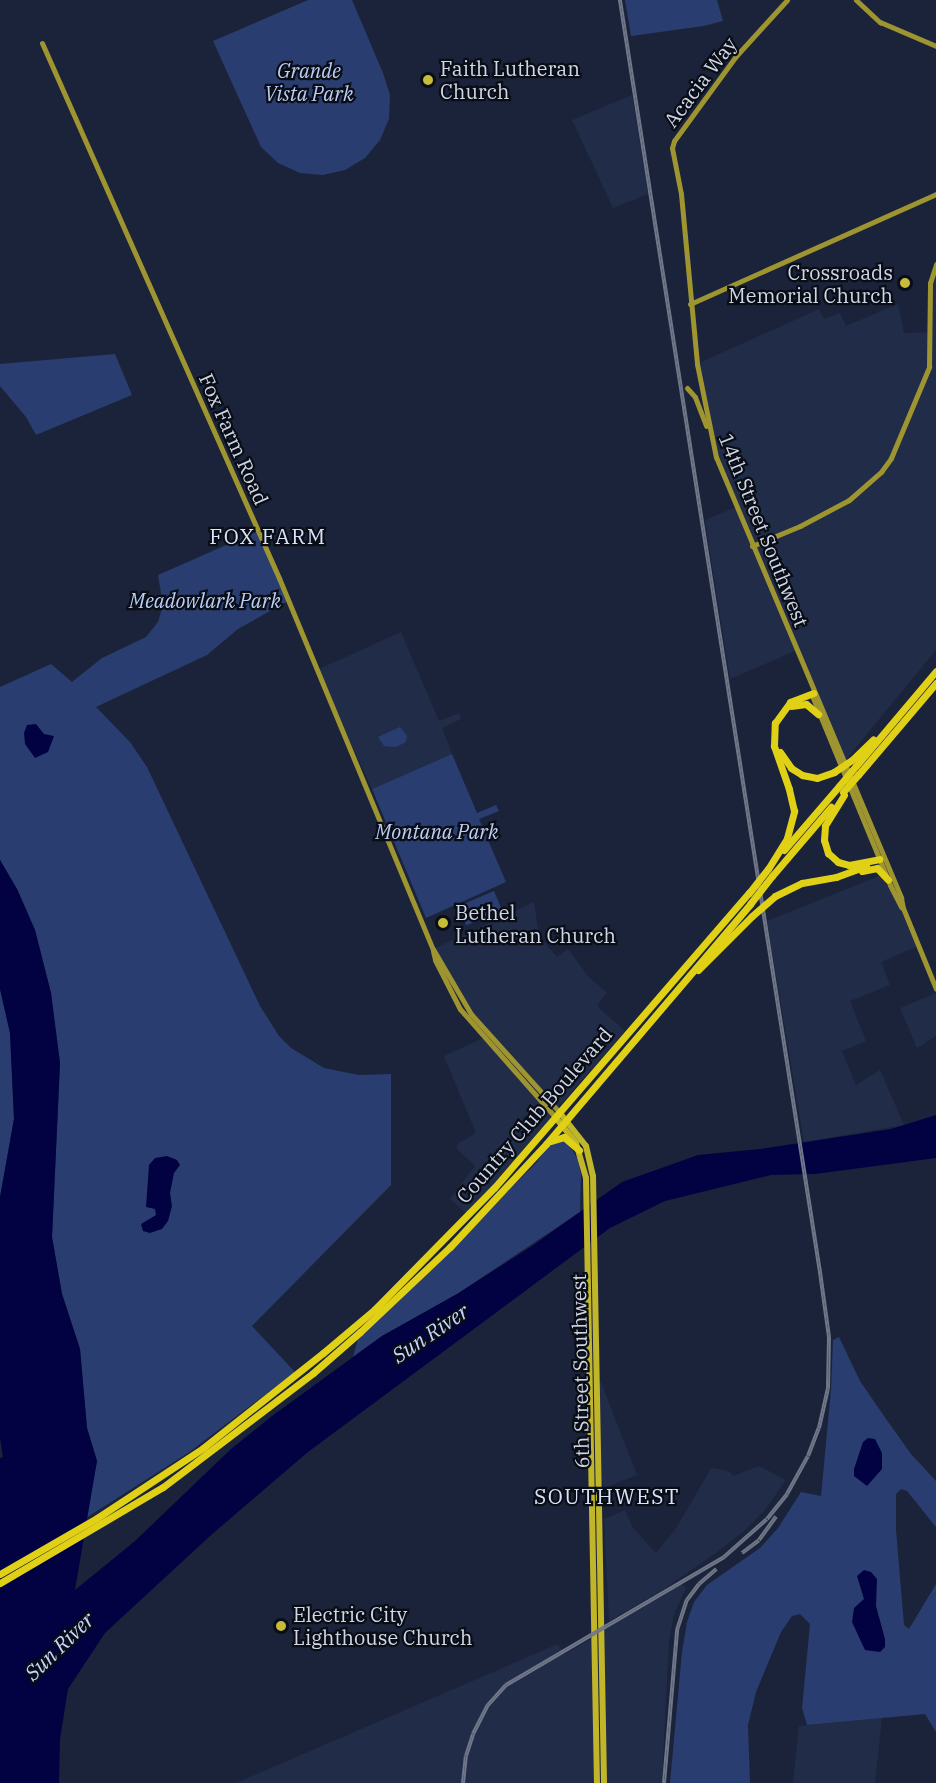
<!DOCTYPE html>
<style>
body{margin:0}
#map{position:relative;width:936px;height:1783px;overflow:hidden;background:#1a2339;font-family:"IBM Plex Serif",serif}
div>[style]{position:absolute}
.built>*{inset:0;background:#212c48}
.green>*{inset:0;background:#2a3d70;transform-origin:0 0}
.water>*{inset:0;background:#020243}
.secondary>*{height:5px;margin:-2.5px;padding:0 2.5px;transform-origin:2.5px;border-radius:2.5px;background:#9e9531}
.primary>*{height:6px;margin:-3px;padding:0 3px;transform-origin:3px;border-radius:3px;background:#c1b529}
.highway>*{height:7px;margin:-3.5px;padding:0 3.5px;transform-origin:3.5px;border-radius:3.5px;background:#e0d116}
.rail>*{height:4px;margin-top:-2px;transform-origin:0;background:repeating-linear-gradient(90deg,#090d16 0 4.5px,#6f7789 0 9px);box-sizing:border-box;border-block:2px solid #6f7789}
.highway-bridge>*{height:7px;margin:-3.5px;padding:0 3.5px;transform-origin:3.5px;border-radius:3.5px;background:#e0d116}
.dots>*{width:16px;height:16px;translate:-50% -50%;box-sizing:border-box;border:3px solid #090d16;border-radius:50%}
span{translate:-50% -50%;white-space:nowrap;text-align:center;line-height:1.15;-webkit-text-stroke:4.5px #090d16;paint-order:stroke}
.poi-label{font-size:20px;color:#d0d6e5}
.left{translate:0 -50%;text-align:left}
.right{translate:-100% -50%;text-align:right}
.park-label{font-size:20px;color:#becff7;font-style:italic}
.street-label{font-size:20px;color:#d0d6e5}
.neighbourhood-label{font-size:21px;color:#d8e2fa;letter-spacing:1.5px}
.water-label{font-size:21px;color:#c5d6fe;font-style:italic}
</style>
<div id="map">
<div class="built">
<div style="clip-path:polygon(632px 95px,648px 194px,613px 208px,572px 120px)"></div>
<div style="clip-path:polygon(936px 264px,936px 650px,844px 762px,795px 651px,730px 679px,705px 520px,736px 507px,716px 457px,697px 364px,819px 309px,824px 319px,840px 313px,846px 326px,898px 304px,904px 333px,931px 332px,930px 283px)"></div>
<div style="clip-path:polygon(401px 632px,439px 721px,459px 713px,461px 719px,442px 728px,452px 754px,372px 789px,317px 670px)"></div>
<div style="clip-path:polygon(884px 874px,918px 946px,881px 962px,890px 985px,850px 1001px,866px 1041px,842px 1051px,856px 1085px,880px 1070px,904px 1125px,804px 1142px,767px 921px)"></div>
<div style="clip-path:polygon(534px 902px,539px 936px,557px 957px,568px 949px,587px 975px,607px 993px,598px 1004px,599px 1008px,625px 1031px,557px 1109px,471px 1014px,433px 949px)"></div>
<div style="clip-path:polygon(936px 993px,936px 1036px,917px 1048px,900px 1008px)"></div>
<div style="clip-path:polygon(483px 1038px,556px 1118px,468px 1215px,450px 1199px,475px 1166px,456px 1148px,459px 1143px,476px 1133px,444px 1056px)"></div>
<div style="clip-path:polygon(601px 1382px,637px 1475px,604px 1488px,599px 1472px,597px 1384px)"></div>
<div style="clip-path:polygon(759px 1466px,786px 1480px,764px 1511px,743px 1532px,713px 1555px,661px 1591px,609px 1621px,604px 1519px,625px 1510px,633px 1528px,656px 1553px,677px 1527px,711px 1468px,729px 1471px,733px 1476px)"></div>
<div style="clip-path:polygon(682px 1584px,686px 1588px,674px 1614px,669px 1642px,662px 1783px,604px 1783px,601px 1630px)"></div>
<div style="clip-path:polygon(593px 1638px,596px 1783px,236px 1783px,558px 1644px,564px 1654px)"></div>
<div style="clip-path:polygon(882px 1718px,875px 1783px,793px 1783px,799px 1726px)"></div>
</div>
<div class="green">
<div style="clip-path:polygon(308px 0,352px 0,383px 73px,390px 95px,389px 119px,380px 140px,365px 158px,345px 170px,323px 175px,300px 173px,278px 163px,261px 147px,213px 41px)"></div>
<div style="clip-path:polygon(625px 0,717px 0,723px 21px,704px 26px,631px 36px)"></div>
<div style="clip-path:polygon(115px 354px,132px 395px,36px 435px,26px 417px,0 386px,0 364px)"></div>
<div style="clip-path:polygon(258px 531px,288px 601px,238px 629px,207px 655px,96px 707px,130px 742px,147px 767px,260px 1006px,279px 1036px,291px 1048px,324px 1068px,359px 1075px,391px 1074px,391px 1185px,252px 1326px,295px 1372px,188px 1453px,86px 1518px,97px 1461px,87px 1428px,80px 1349px,62px 1294px,52px 1237px,60px 1063px,51px 993px,35px 930px,17px 889px,0 860px,0 687px,51px 664px,72px 682px,102px 658px,146px 637px,158px 622px,163px 605px,158px 575px)"></div>
<div style="clip-path:polygon(400px 727px,407px 736px,406px 742px,396px 747px,384px 746px,378px 737px)"></div>
<div style="clip-path:polygon(452px 754px,477px 813px,496px 805px,499px 811px,479px 819px,506px 882px,426px 918px,372px 789px)"></div>
<div style="left:494px;top:891px;width:21px;height:39px;rotate:67deg"></div>
<div style="clip-path:polygon(0 989px,10px 1033px,14px 1119px,0 1197px)"></div>
<div style="clip-path:polygon(561px 1139px,569px 1144px,578px 1160px,581px 1175px,580px 1212px,457px 1294px,382px 1336px,353px 1357px,359px 1335px,486px 1213px,536px 1163px,551px 1143px)"></div>
<div style="clip-path:polygon(839px 1337px,860px 1381px,884px 1416px,911px 1454px,936px 1481px,936px 1527px,907px 1491px,901px 1489px,896px 1494px,896px 1530px,904px 1625px,909px 1629px,936px 1584px,936px 1732px,925px 1714px,807px 1725px,802px 1708px,810px 1624px,800px 1614px,792px 1616px,781px 1632px,756px 1692px,748px 1725px,750px 1783px,670px 1783px,682px 1652px,687px 1622px,694px 1602px,707px 1585px,760px 1548px,778px 1528px,801px 1492px,821px 1496px,831px 1390px,833px 1340px)"></div>
</div>
<div class="water">
<div style="clip-path:polygon(36px 724px,44px 734px,54px 736px,48px 752px,35px 758px,25px 744px,24px 733px,27px 725px)"></div>
<div style="clip-path:polygon(0 860px,17px 889px,35px 930px,51px 993px,60px 1063px,52px 1237px,62px 1294px,80px 1349px,87px 1428px,97px 1461px,75px 1590px,135px 1541px,231px 1449px,272px 1416px,382px 1336px,457px 1294px,532px 1246px,622px 1182px,698px 1155px,760px 1149px,891px 1129px,936px 1115px,936px 1158px,815px 1174px,771px 1175px,665px 1201px,610px 1228px,308px 1452px,210px 1536px,105px 1633px,68px 1689px,60px 1739px,59px 1783px,0 1783px,0 1458px,3px 1457px,0 1438px,0 1197px,14px 1119px,10px 1033px,0 989px)"></div>
<div style="clip-path:polygon(167px 1156px,177px 1160px,180px 1165px,174px 1173px,170px 1193px,172px 1206px,168px 1221px,162px 1229px,150px 1233px,143px 1231px,141px 1224px,156px 1215px,155px 1209px,146px 1207px,149px 1165px,155px 1158px)"></div>
<div style="clip-path:polygon(868px 1438px,875px 1439px,882px 1453px,882px 1469px,867px 1486px,854px 1476px,854px 1469px,863px 1442px)"></div>
<div style="clip-path:polygon(864px 1570px,871px 1572px,877px 1579px,876px 1606px,885px 1639px,885px 1647px,880px 1652px,865px 1650px,852px 1622px,854px 1608px,864px 1599px,857px 1576px)"></div>
</div>
<div class="secondary">
<div style="left:787px;top:0;width:76px;rotate:132.3deg"></div>
<div style="left:736px;top:56px;width:105px;rotate:126.1deg"></div>
<div style="left:674px;top:141px;width:7px;rotate:106deg"></div>
<div style="left:672px;top:148px;width:47px;rotate:78.9deg"></div>
<div style="left:681px;top:194px;width:171px;rotate:84.6deg"></div>
<div style="left:697px;top:364px;width:95px;rotate:78.5deg"></div>
<div style="left:716px;top:457px;width:478px;rotate:67.2deg"></div>
<div style="left:901px;top:898px;width:10px;rotate:79deg"></div>
<div style="left:903px;top:908px;width:87px;rotate:67.8deg"></div>
<div style="left:856px;top:0;width:33px;rotate:43deg"></div>
<div style="left:880px;top:22px;width:61px;rotate:23.2deg"></div>
<div style="left:42px;top:43px;width:585px;rotate:66.11deg"></div>
<div style="left:279px;top:578px;width:402px;rotate:67.5deg"></div>
<div style="left:433px;top:949px;width:75px;rotate:59.7deg"></div>
<div style="left:471px;top:1014px;width:133px;rotate:48deg"></div>
<div style="left:690px;top:304px;width:269px;rotate:-24.1deg"></div>
<div style="left:687px;top:388px;width:12px;rotate:48deg"></div>
<div style="left:695px;top:397px;width:31px;rotate:69deg"></div>
<div style="left:752px;top:546px;width:52px;rotate:-22.6deg"></div>
<div style="left:800px;top:526px;width:55px;rotate:-28deg"></div>
<div style="left:849px;top:500px;width:43px;rotate:-41.2deg"></div>
<div style="left:881px;top:472px;width:17px;rotate:-54deg"></div>
<div style="left:891px;top:458px;width:99px;rotate:-67.3deg"></div>
<div style="left:929px;top:367px;width:84px;rotate:-89.3deg"></div>
<div style="left:930px;top:283px;width:20px;rotate:-72deg"></div>
<div style="left:813px;top:698px;width:202px;rotate:67.6deg"></div>
<div style="left:890px;top:885px;width:25px;rotate:63deg"></div>
<div style="left:433px;top:951px;width:9px;rotate:77deg"></div>
<div style="left:435px;top:960px;width:55px;rotate:63deg"></div>
<div style="left:460px;top:1009px;width:145px;rotate:48.6deg"></div>
</div>
<div class="primary">
<div style="left:560px;top:1113px;width:42px;rotate:51.8deg"></div>
<div style="left:586px;top:1146px;width:31px;rotate:77deg"></div>
<div style="left:593px;top:1176px;width:607px;rotate:88.96deg"></div>
<div style="left:556px;top:1118px;width:32px;rotate:51deg"></div>
<div style="left:576px;top:1143px;width:36px;rotate:74deg"></div>
<div style="left:586px;top:1178px;width:605px;rotate:88.96deg"></div>
</div>
<div class="highway">
<div style="left:791px;top:706px;width:15px;rotate:-8deg"></div>
<div style="left:806px;top:704px;width:16px;rotate:40deg"></div>
<div style="left:780px;top:752px;width:19px;rotate:55deg"></div>
<div style="left:791px;top:768px;width:13px;rotate:32deg"></div>
<div style="left:802px;top:775px;width:15px;rotate:11deg"></div>
<div style="left:817px;top:778px;width:18px;rotate:-19deg"></div>
<div style="left:853px;top:759px;width:28px;rotate:-44deg"></div>
<div style="left:856px;top:766px;width:124px;rotate:-49.9deg"></div>
<div style="left:858px;top:775px;width:121px;rotate:-49.7deg"></div>
<div style="left:844px;top:795px;width:36px;rotate:122deg"></div>
<div style="left:825px;top:826px;width:14px;rotate:94deg"></div>
<div style="left:824px;top:840px;width:14px;rotate:73deg"></div>
<div style="left:828px;top:853px;width:13px;rotate:42deg"></div>
<div style="left:838px;top:862px;width:11px;rotate:15deg"></div>
<div style="left:849px;top:865px;width:31px;rotate:-11deg"></div>
<div style="left:784px;top:850px;width:84px;rotate:-49.3deg"></div>
<div style="left:768px;top:869px;width:36px;rotate:-58deg"></div>
<div style="left:787px;top:838px;width:28px;rotate:-75deg"></div>
<div style="left:794px;top:811px;width:23px;rotate:-103deg"></div>
<div style="left:789px;top:789px;width:46px;rotate:-109.2deg"></div>
<div style="left:774px;top:746px;width:23px;rotate:-88deg"></div>
<div style="left:775px;top:723px;width:26px;rotate:-54deg"></div>
<div style="left:790px;top:702px;width:25px;rotate:-21deg"></div>
<div style="left:862px;top:871px;width:15px;rotate:-11deg"></div>
<div style="left:877px;top:868px;width:16px;rotate:47deg"></div>
<div style="left:772px;top:876px;width:91px;rotate:-49.5deg"></div>
<div style="left:775px;top:896px;width:30px;rotate:-26deg"></div>
<div style="left:802px;top:883px;width:35px;rotate:-10deg"></div>
<div style="left:836px;top:877px;width:32px;rotate:-20deg"></div>
<div style="left:698px;top:970px;width:76px;rotate:-45deg"></div>
<div style="left:551px;top:1141px;width:14px;rotate:-17deg"></div>
<div style="left:564px;top:1137px;width:20px;rotate:41deg"></div>
<div style="left:0;top:1574px;width:112px;rotate:-30deg"></div>
<div style="left:97px;top:1518px;width:127px;rotate:-33.4deg"></div>
<div style="left:203px;top:1448px;width:153px;rotate:-38.4deg"></div>
<div style="left:323px;top:1353px;width:68px;rotate:-40.2deg"></div>
<div style="left:375px;top:1309px;width:170px;rotate:-45.5deg"></div>
<div style="left:494px;top:1188px;width:390px;rotate:-49.2deg"></div>
<div style="left:0;top:1583px;width:189px;rotate:-30.5deg"></div>
<div style="left:163px;top:1487px;width:188px;rotate:-37.2deg"></div>
<div style="left:313px;top:1373px;width:62px;rotate:-41.1deg"></div>
<div style="left:360px;top:1332px;width:124px;rotate:-43.4deg"></div>
<div style="left:450px;top:1247px;width:141px;rotate:-47deg"></div>
<div style="left:546px;top:1144px;width:315px;rotate:-49.6deg"></div>
</div>
<div class="rail">
<div style="left:742px;top:1553px;width:21px;rotate:-37deg"></div>
<div style="left:759px;top:1540px;width:29px;rotate:-54deg"></div>
<div style="left:463px;top:1783px;width:27px;rotate:-84deg"></div>
<div style="left:466px;top:1756px;width:23px;rotate:-72deg"></div>
<div style="left:473px;top:1734px;width:33px;rotate:-63deg"></div>
<div style="left:488px;top:1705px;width:27px;rotate:-48deg"></div>
<div style="left:506px;top:1685px;width:253px;rotate:-30.4deg"></div>
<div style="left:724px;top:1557px;width:57px;rotate:-41.5deg"></div>
<div style="left:767px;top:1519px;width:32px;rotate:-51deg"></div>
<div style="left:787px;top:1494px;width:43px;rotate:-61.1deg"></div>
<div style="left:808px;top:1456px;width:30px;rotate:-69deg"></div>
<div style="left:819px;top:1428px;width:41px;rotate:-77.3deg"></div>
<div style="left:828px;top:1388px;width:51px;rotate:-88.9deg"></div>
<div style="left:829px;top:1337px;width:66px;rotate:-97.9deg"></div>
<div style="left:820px;top:1272px;width:1288px;rotate:-98.94deg"></div>
<div style="left:664px;top:1783px;width:154px;rotate:-85.1deg"></div>
<div style="left:677px;top:1630px;width:32px;rotate:-72deg"></div>
<div style="left:687px;top:1600px;width:20px;rotate:-53deg"></div>
<div style="left:699px;top:1584px;width:23px;rotate:-41deg"></div>
</div>
<div class="highway-bridge">
<div style="left:834px;top:772px;width:23px;rotate:-34deg"></div>
<div style="left:839px;top:786px;width:26px;rotate:-50deg"></div>
<div style="left:843px;top:792px;width:23px;rotate:-49deg"></div>
<div style="left:749px;top:893px;width:31px;rotate:-52deg"></div>
<div style="left:750px;top:904px;width:36px;rotate:-52deg"></div>
<div style="left:752px;top:916px;width:30px;rotate:-41deg"></div>
</div>
<div class="dots">
<div style="left:428px;top:80px;background:#c7bb3c"></div>
<div style="left:905px;top:283px;background:#c7bb3c"></div>
<div style="left:443px;top:923px;background:#c7bb3c"></div>
<div style="left:281px;top:1626px;background:#c7bb3c"></div>
</div>
<div class="poi-label">
<span class="left" style="left:440px;top:80px">Faith Lutheran<br>Church</span>
<span class="right" style="left:893px;top:284px">Crossroads<br>Memorial Church</span>
<span class="left" style="left:455px;top:924px">Bethel<br>Lutheran Church</span>
<span class="left" style="left:293px;top:1626px">Electric City<br>Lighthouse Church</span>
</div>
<div class="park-label">
<span style="left:309px;top:82px">Grande<br>Vista Park</span>
<span style="left:205px;top:600px">Meadowlark Park</span>
<span style="left:437px;top:831px">Montana Park</span>
</div>
<div class="street-label">
<span style="left:700px;top:82px;rotate:-53deg">Acacia Way</span>
<span style="left:234px;top:439px;rotate:66deg">Fox Farm Road</span>
<span style="left:764px;top:530px;rotate:68deg">14th Street Southwest</span>
<span style="left:534px;top:1115px;rotate:-49deg">Country Club Boulevard</span>
<span style="left:580px;top:1371px;rotate:-91deg">6th Street Southwest</span>
</div>
<div class="neighbourhood-label">
<span style="left:268px;top:536px">FOX FARM</span>
<span style="left:607px;top:1496px">SOUTHWEST</span>
</div>
<div class="water-label">
<span style="left:430px;top:1333px;rotate:-34deg">Sun River</span>
<span style="left:59px;top:1646px;rotate:-44deg">Sun River</span>
</div>
</div>
